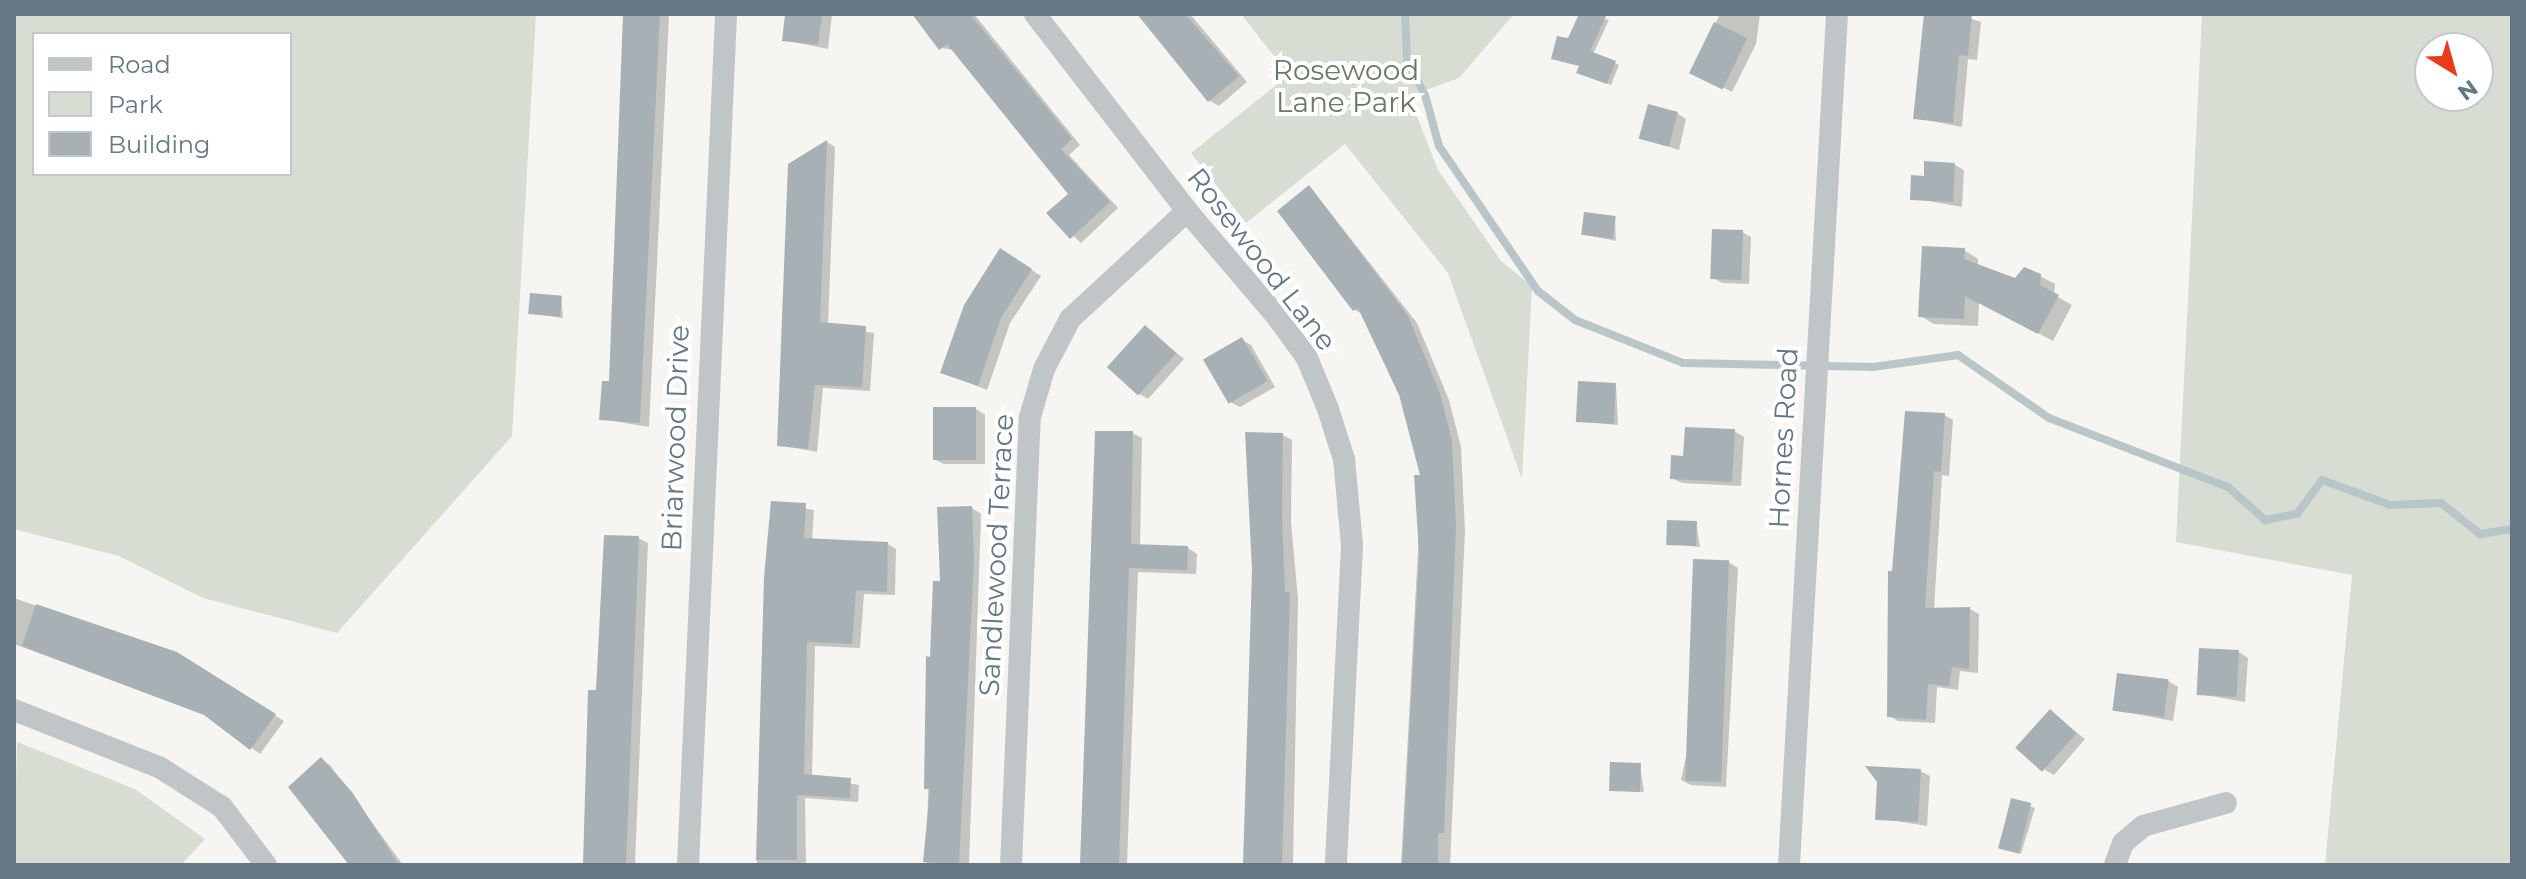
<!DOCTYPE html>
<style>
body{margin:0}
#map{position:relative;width:2526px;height:879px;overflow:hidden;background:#f6f5f2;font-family:Montserrat,sans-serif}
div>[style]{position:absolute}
.green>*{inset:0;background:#d7ddd3}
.shadow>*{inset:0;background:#0003;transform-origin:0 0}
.stream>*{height:8px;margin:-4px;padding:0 4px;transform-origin:4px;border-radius:4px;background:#b8c6c9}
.building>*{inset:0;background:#a7b1b5;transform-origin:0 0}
.street>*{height:22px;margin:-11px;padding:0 11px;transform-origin:11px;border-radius:11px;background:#c0c6c8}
span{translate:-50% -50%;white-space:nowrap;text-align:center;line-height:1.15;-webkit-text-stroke:8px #fff;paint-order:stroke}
.park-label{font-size:28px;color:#697b62}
.street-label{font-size:28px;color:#637884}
.frame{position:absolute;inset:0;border:16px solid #637884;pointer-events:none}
.legend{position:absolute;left:32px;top:32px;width:260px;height:144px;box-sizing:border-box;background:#fff;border:2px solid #c1c9ce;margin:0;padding:10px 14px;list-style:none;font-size:24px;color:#637884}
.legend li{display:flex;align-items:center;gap:16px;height:40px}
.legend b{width:40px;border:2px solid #c1c9ce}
.north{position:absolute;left:2414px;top:32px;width:80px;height:80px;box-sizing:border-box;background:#fff;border:2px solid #c1c9ce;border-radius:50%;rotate:143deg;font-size:22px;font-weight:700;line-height:32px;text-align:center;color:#637884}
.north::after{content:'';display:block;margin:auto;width:28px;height:36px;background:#ea3b1d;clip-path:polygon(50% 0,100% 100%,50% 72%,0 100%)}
</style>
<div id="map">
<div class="green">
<div style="clip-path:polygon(evenodd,14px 14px,536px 14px,512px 436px,337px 633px,203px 598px,119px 556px,14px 529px,14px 14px,290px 34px,290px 174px,34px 174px,34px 34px,290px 34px)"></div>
<div style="clip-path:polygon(1241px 14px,1514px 14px,1459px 78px,1409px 96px,1438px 170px,1501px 261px,1532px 286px,1522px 479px,1448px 273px,1345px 144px,1246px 223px,1191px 153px,1289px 75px)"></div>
<div style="clip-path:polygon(evenodd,2202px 14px,2512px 14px,2512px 865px,2325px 865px,2352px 575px,2176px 542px,2202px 14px,2478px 48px,2478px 96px,2430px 96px,2430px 48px,2478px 48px)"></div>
<div style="clip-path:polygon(17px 742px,135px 789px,205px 839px,181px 865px,14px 865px)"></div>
</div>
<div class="shadow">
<div style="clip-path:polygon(626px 14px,669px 15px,649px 427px,601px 419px,611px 384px)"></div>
<div style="clip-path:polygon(787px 14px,832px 14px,828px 49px,784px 40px)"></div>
<div style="clip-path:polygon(914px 14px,974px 14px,1080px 145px,1069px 155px,1118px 208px,1081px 243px,1049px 213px,1070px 194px,954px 50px,941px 48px)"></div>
<div style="clip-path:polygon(1141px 14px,1190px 14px,1247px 82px,1219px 106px,1210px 101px)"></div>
<div style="clip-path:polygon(1581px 14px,1609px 20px,1593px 54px,1619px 65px,1611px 85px,1582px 74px,1569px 40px)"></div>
<div style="clip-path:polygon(1720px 14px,1760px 14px,1756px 44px,1732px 92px,1692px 72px)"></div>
<div style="clip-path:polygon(1926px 14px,1955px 14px,1981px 22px,1977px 60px,1968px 59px,1962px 127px,1915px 118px)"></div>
<div style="clip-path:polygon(1677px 113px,1686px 119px,1679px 150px,1641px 138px)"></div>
<div style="clip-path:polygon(827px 142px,835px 147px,828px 325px,874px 333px,870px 391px,823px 388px,817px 452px,779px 445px)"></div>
<div style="clip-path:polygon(1955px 165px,1964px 170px,1962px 207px,1912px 198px)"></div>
<div style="clip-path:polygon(1310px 187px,1417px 323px,1449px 400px,1461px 447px,1465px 531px,1450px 865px,1401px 865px,1422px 476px,1401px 394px,1364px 315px,1355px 310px)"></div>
<div style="clip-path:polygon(1615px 218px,1616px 241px,1582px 234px)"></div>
<div style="clip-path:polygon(1742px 232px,1751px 237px,1749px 284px,1722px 283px,1712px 277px)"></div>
<div style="clip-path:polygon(1964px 250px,1978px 259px,1978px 266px,2016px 280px,2040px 276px,2055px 284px,2054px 295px,2072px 305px,2053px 341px,1979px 302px,1978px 326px,1934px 324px,1920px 316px)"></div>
<div style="clip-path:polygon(1010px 256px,1041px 276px,1010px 323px,987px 390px,942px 372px)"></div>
<div style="clip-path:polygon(561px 298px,563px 318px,530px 313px)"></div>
<div style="clip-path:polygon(1145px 327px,1184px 359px,1148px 399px,1138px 393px)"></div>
<div style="clip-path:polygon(1242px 340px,1251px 345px,1275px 387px,1240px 407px,1230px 402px)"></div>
<div style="clip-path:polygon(1616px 385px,1618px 425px,1578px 421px)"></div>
<div style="clip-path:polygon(976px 409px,985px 415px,985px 464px,944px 464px,934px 459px)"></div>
<div style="clip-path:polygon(1944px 415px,1953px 420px,1949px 476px,1942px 475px,1934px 610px,1970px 609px,1979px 614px,1978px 673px,1960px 671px,1958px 690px,1937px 687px,1935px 723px,1898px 721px,1889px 716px,1894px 573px)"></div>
<div style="clip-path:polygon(1734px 431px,1744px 437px,1741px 486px,1682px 483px,1672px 478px,1685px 458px)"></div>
<div style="clip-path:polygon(1132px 433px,1142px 438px,1140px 546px,1188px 548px,1197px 554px,1196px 574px,1138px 572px,1127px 865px,1082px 865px)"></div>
<div style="clip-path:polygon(1283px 435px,1292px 440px,1291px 522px,1298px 599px,1293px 865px,1248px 865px)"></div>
<div style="clip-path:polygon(773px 503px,814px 510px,812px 541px,888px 544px,896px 549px,895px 595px,864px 594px,860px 648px,815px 646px,812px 777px,859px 785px,858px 802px,805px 798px,806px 865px,757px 865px)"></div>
<div style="clip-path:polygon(972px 508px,981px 514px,969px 865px,926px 865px,932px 659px,942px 583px)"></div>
<div style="clip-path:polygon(1696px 523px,1700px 547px,1669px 544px)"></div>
<div style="clip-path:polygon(638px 538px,648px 543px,635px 865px,585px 865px,598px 692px)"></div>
<div style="clip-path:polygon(1728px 562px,1738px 568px,1726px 787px,1691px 785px,1681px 780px)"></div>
<div style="clip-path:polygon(14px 598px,176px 654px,284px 721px,260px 754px,210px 717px,14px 644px)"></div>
<div style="clip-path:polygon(2239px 652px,2248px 658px,2245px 702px,2199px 694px)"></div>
<div style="clip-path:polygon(2168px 681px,2178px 687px,2173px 721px,2114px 710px)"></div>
<div style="clip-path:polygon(2050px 712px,2085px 739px,2054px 775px,2045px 770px)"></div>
<div style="clip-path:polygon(321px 760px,330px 765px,403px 865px,350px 865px)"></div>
<div style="clip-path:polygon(1640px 765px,1644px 792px,1612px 790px)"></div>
<div style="clip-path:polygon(1920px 771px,1930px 776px,1927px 826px,1877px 818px,1879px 781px)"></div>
<div style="left:2012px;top:801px;width:24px;height:48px;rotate:17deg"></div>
</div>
<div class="stream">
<div style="left:1405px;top:14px;width:46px;rotate:87.5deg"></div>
<div style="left:1407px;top:60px;width:39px;rotate:63deg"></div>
<div style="left:1425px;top:95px;width:53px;rotate:74.6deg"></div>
<div style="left:1439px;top:146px;width:176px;rotate:55.7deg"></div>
<div style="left:1538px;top:291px;width:47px;rotate:38.1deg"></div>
<div style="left:1575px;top:320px;width:116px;rotate:21.7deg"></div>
<div style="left:1683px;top:363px;width:190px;rotate:1.2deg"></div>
<div style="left:1873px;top:367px;width:86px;rotate:-8deg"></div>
<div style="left:1958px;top:355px;width:111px;rotate:34.7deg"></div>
<div style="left:2049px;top:418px;width:192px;rotate:21.1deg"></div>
<div style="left:2228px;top:487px;width:50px;rotate:41.7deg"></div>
<div style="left:2265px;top:520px;width:33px;rotate:-11deg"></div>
<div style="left:2297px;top:514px;width:42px;rotate:-53.7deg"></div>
<div style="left:2322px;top:480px;width:72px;rotate:20.2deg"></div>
<div style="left:2390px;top:505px;width:51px;rotate:-2.2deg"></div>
<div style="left:2441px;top:503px;width:50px;rotate:38.5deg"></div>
<div style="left:2480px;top:534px;width:32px;rotate:-9deg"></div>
</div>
<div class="building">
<div style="clip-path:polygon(623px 14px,660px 14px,640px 423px,599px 420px,602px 381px,609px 381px)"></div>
<div style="clip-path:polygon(785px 14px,822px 14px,818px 45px,782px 41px)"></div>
<div style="clip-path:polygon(912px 14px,970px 14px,1072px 139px,1061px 149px,1110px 202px,1070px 239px,1046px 213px,1068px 194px,947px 44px,939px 50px)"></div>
<div style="clip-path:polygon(1137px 14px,1185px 14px,1239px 76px,1208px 102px)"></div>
<div style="clip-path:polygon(1579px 14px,1607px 14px,1590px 51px,1616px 61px,1607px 84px,1576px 73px,1579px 66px,1551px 59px,1557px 36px,1568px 38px)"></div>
<div style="clip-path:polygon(1924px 14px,1972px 14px,1968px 56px,1959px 55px,1953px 123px,1913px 119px)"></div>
<div style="left:1714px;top:22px;width:37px;height:57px;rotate:26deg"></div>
<div style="left:1648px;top:104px;width:31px;height:36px;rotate:15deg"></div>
<div style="clip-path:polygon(827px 140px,820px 322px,866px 326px,862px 387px,815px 385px,808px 449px,777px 446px,788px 164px)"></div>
<div style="clip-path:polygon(1924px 161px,1955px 163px,1953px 202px,1910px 200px,1911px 175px,1924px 176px)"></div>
<div style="clip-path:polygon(1309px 185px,1408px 316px,1440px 393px,1452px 441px,1456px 525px,1444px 833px,1438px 833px,1438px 865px,1402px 865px,1419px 554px,1414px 475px,1420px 475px,1399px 395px,1358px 308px,1353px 311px,1277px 211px)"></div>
<div style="left:1584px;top:212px;width:32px;height:23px;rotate:7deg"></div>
<div style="left:1712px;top:229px;width:31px;height:50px;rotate:2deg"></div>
<div style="clip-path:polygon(1922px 246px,1965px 248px,1964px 259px,2015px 278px,2024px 267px,2041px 274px,2040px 285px,2059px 295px,2038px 334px,1965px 296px,1964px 319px,1918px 317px)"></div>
<div style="clip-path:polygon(1000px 248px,1032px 269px,1001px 318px,978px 386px,940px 373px,964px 305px)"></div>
<div style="left:530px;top:293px;width:32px;height:21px;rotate:5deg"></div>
<div style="left:1145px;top:325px;width:42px;height:57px;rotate:42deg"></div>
<div style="left:1242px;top:337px;width:51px;height:45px;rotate:60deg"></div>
<div style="left:1578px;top:381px;width:38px;height:41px;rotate:3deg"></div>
<div style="left:933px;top:407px;width:43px;height:53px"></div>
<div style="clip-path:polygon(1905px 411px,1945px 413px,1941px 472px,1934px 471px,1925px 608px,1970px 607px,1969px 669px,1952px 667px,1949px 686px,1928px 684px,1926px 720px,1887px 717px,1888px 571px,1892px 571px)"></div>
<div style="clip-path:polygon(1685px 427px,1735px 429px,1732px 482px,1670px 479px,1671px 455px,1683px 456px)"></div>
<div style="clip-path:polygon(1095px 431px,1133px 431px,1131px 544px,1188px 546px,1187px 570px,1129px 568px,1119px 865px,1080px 865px)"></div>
<div style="clip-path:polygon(1245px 432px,1283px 433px,1282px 515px,1285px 592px,1290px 592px,1282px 865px,1243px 865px,1252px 570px)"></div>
<div style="clip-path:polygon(771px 501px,806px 503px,804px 538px,888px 542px,887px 592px,856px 590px,852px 644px,807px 642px,804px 774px,851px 778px,850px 798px,797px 795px,797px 860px,756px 860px,764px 577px)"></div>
<div style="clip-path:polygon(972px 506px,974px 560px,959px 865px,923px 862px,930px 789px,924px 789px,926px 656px,930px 657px,933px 581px,940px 581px,937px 507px)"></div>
<div style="left:1667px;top:520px;width:30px;height:25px;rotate:2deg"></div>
<div style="clip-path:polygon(604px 535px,639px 536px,626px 865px,583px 865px,588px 690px,596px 690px)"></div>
<div style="left:1693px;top:559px;width:36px;height:222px;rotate:2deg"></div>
<div style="clip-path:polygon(36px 604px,177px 652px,276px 714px,250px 750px,204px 715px,22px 646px)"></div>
<div style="left:2199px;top:648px;width:40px;height:47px;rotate:3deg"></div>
<div style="left:2117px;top:673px;width:52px;height:38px;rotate:7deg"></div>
<div style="left:2050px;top:709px;width:36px;height:52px;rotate:42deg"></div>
<div style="clip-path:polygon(321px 757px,352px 792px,399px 865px,349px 865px,288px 787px)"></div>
<div style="left:1610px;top:762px;width:31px;height:29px;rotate:2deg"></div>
<div style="clip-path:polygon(1865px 766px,1921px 769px,1918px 822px,1875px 820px,1877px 782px)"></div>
<div style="left:2011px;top:798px;width:21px;height:52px;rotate:14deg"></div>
</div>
<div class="street">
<div style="left:1035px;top:14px;width:249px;rotate:52.3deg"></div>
<div style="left:1187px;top:211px;width:140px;rotate:49.6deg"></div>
<div style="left:1278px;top:318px;width:49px;rotate:54.1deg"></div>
<div style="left:1307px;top:358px;width:55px;rotate:67.6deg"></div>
<div style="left:1328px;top:409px;width:52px;rotate:72.3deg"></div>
<div style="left:1344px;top:459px;width:87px;rotate:84.7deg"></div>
<div style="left:1352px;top:546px;width:319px;rotate:92.9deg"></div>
<div style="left:14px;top:710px;width:156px;rotate:21.5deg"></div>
<div style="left:159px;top:767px;width:75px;rotate:32.4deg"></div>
<div style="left:222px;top:807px;width:73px;rotate:52.8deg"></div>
<div style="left:688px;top:865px;width:852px;rotate:-87.44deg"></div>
<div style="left:1011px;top:865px;width:448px;rotate:-87.6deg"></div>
<div style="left:1030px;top:417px;width:50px;rotate:-73.7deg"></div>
<div style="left:1044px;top:369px;width:56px;rotate:-62.5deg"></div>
<div style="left:1070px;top:319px;width:159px;rotate:-42.7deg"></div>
<div style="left:1789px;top:865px;width:852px;rotate:-86.77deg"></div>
<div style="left:2115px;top:865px;width:23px;rotate:-70deg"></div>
<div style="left:2123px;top:843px;width:26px;rotate:-40deg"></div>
<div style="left:2143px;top:826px;width:86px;rotate:-15.5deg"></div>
</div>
<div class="park-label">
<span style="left:1346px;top:86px">Rosewood<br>Lane Park</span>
</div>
<div class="street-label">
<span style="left:1262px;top:259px;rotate:52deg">Rosewood Lane</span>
<span style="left:675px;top:438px;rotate:-88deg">Briarwood Drive</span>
<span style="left:1783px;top:438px;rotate:-87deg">Hornes Road</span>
<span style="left:996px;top:555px;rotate:-87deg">Sandlewood Terrace</span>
</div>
<div class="frame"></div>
<ul class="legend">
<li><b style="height:10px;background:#c0c6c8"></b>Road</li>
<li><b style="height:22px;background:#d7ddd3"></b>Park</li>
<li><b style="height:22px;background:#a7b1b5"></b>Building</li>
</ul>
<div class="north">N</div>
</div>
